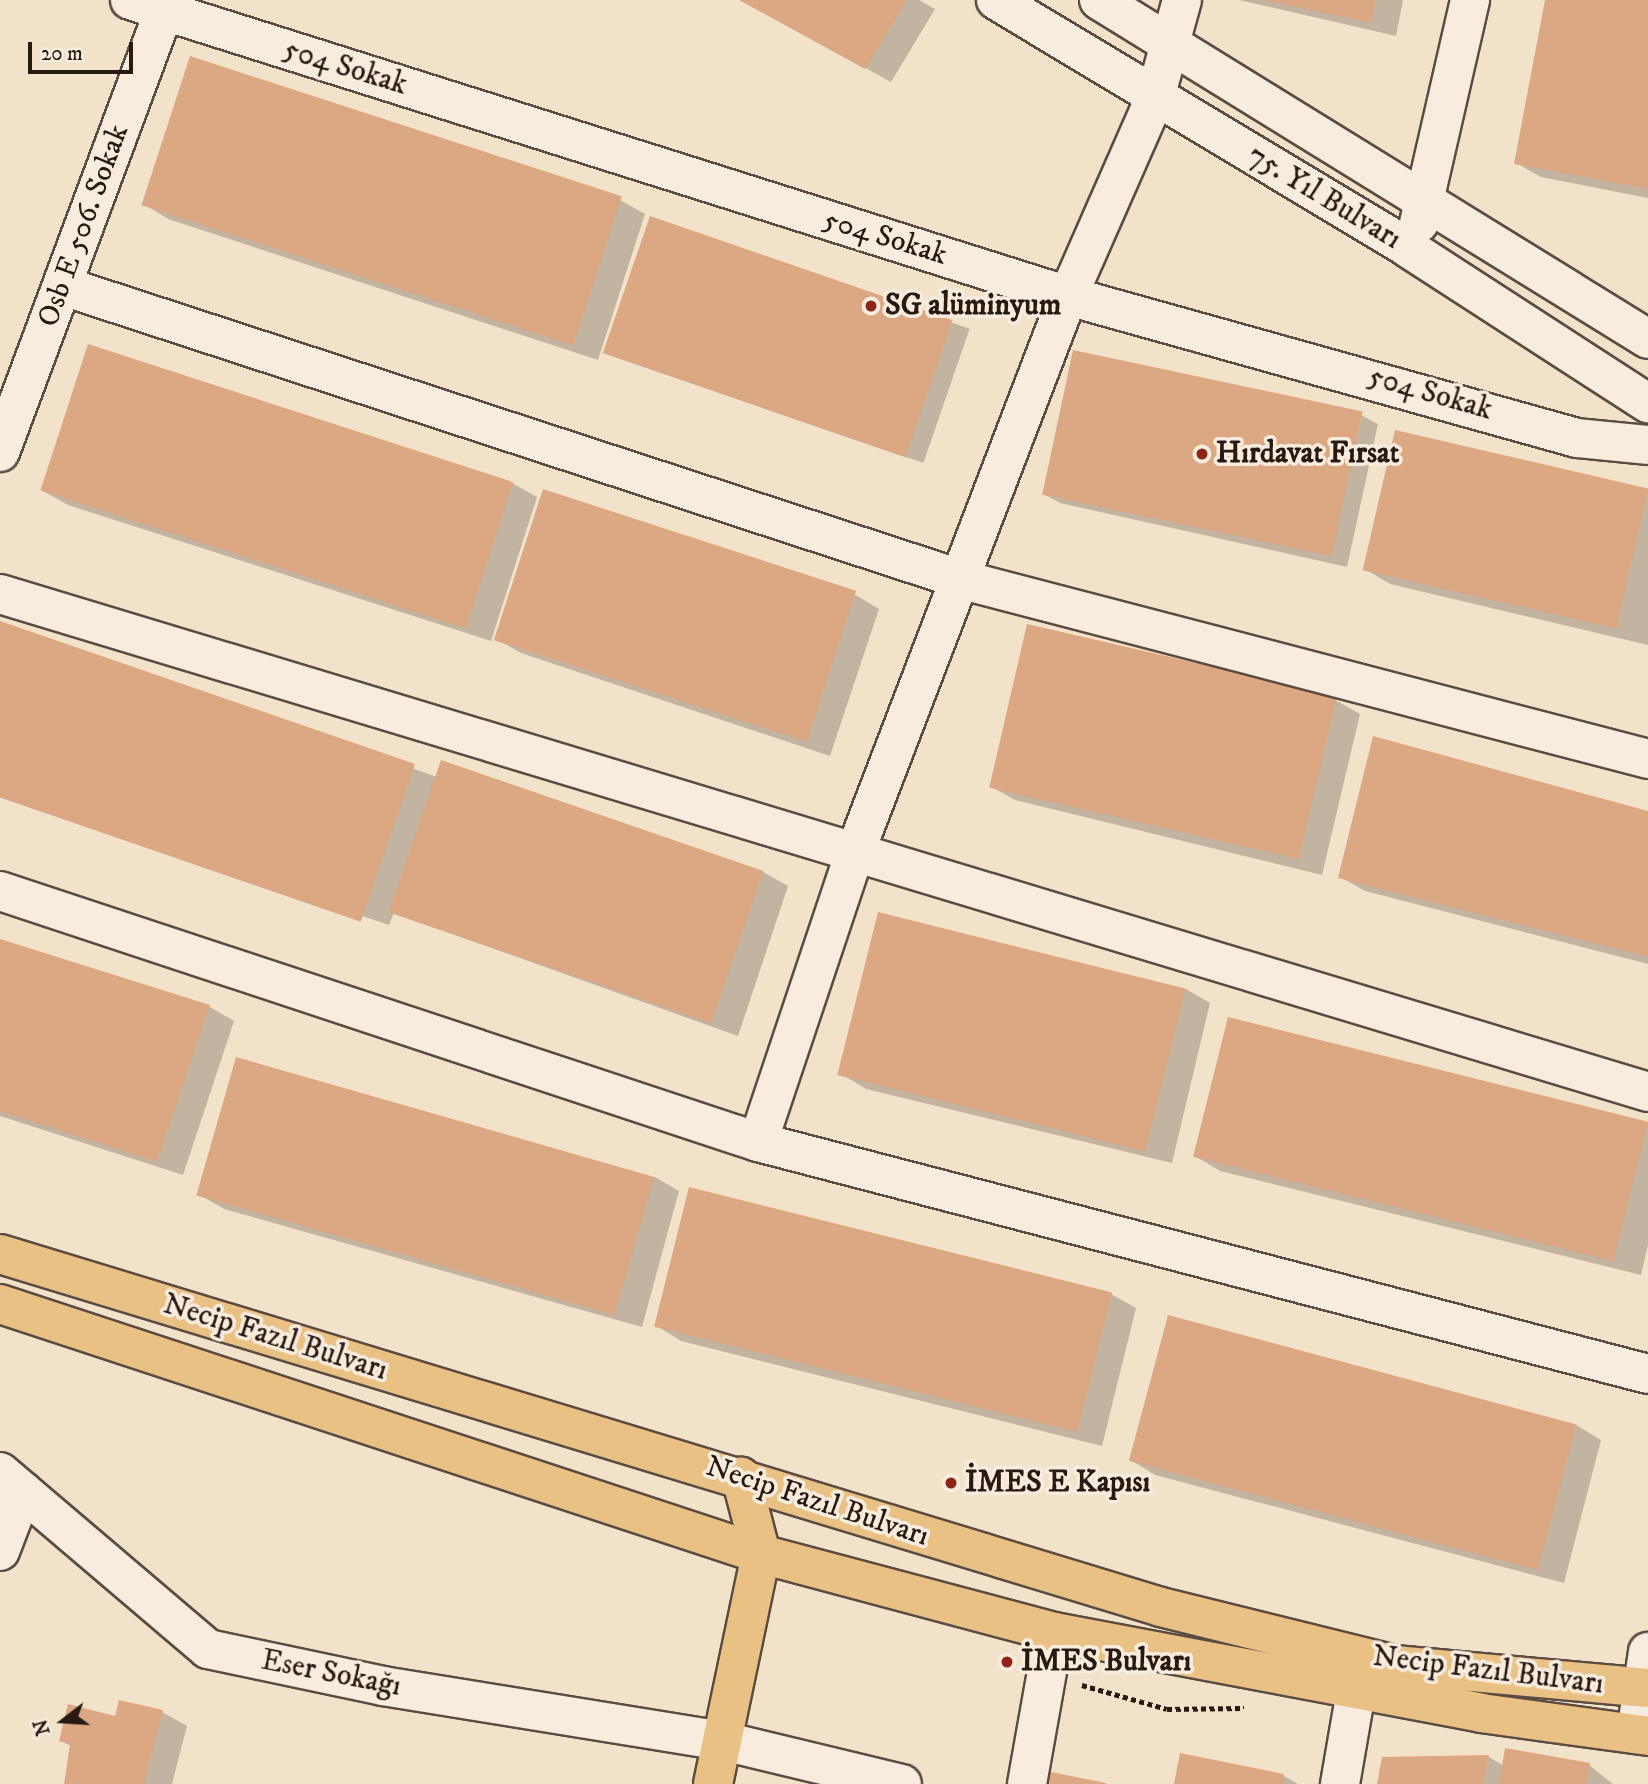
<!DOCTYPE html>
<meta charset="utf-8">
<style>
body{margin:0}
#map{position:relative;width:1648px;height:1784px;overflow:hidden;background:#f3e2ca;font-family:"IM FELL DW Pica",serif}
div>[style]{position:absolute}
.shadow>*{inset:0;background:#0003;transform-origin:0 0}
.building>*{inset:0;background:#dca783;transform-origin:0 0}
.path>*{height:4.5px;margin-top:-2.25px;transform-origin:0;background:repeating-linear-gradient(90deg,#281913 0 5px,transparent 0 8.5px)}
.roads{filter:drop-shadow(2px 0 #5b4b41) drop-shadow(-2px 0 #5b4b41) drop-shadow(0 2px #5b4b41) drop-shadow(0 -2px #5b4b41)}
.minor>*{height:38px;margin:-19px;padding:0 19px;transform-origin:19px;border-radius:19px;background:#f7ecdd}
.major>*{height:38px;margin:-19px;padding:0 19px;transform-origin:19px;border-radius:19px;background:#eac185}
.dots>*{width:19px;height:19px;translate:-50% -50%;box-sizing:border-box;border:4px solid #f7ecdd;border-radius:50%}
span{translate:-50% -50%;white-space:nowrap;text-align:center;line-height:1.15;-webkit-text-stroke:7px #f7ecdd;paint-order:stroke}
.street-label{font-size:30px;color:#281913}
.poi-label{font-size:30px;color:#281913;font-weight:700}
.left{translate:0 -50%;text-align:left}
.north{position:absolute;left:28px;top:1686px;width:70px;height:70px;-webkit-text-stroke:5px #f7ecdd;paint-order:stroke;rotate:253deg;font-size:19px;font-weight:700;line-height:28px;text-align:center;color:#281913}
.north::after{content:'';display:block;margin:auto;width:24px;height:32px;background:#281913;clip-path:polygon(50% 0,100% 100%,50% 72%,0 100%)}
.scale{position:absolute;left:28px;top:42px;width:105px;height:32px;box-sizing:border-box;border:4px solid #281913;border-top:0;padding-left:9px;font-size:21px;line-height:24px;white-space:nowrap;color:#281913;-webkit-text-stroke:5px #f7ecdd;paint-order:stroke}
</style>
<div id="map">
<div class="shadow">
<div style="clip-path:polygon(742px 0,919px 0,935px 9px,891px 82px)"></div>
<div style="clip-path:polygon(1239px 0,1403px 0,1396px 36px)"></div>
<div style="clip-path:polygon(1547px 0,1648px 0,1648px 198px,1541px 177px,1516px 163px)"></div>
<div style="clip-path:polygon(620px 200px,645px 214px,598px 360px,168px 219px,144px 204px)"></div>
<div style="left:651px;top:219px;width:337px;height:142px;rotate:19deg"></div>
<div style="clip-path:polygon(1361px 415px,1378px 424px,1347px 567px,1060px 503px,1044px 494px)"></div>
<div style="clip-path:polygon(512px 483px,537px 497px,491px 641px,68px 505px,43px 491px)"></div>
<div style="clip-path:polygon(1648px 491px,1648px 645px,1390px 584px,1365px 569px)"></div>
<div style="clip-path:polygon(854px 594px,879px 609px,830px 756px,521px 653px,496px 639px)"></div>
<div style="clip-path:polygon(0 623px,437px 777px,442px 763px,763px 872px,788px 886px,738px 1036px,394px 913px,389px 925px,0 793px)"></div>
<div style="clip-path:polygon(1335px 700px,1360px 714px,1322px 875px,1015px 800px,990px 786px)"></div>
<div style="clip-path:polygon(1648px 813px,1648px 964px,1365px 891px,1340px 877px)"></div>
<div style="clip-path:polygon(879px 914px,1186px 989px,1210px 1003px,1172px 1163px,866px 1089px,841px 1074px)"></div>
<div style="clip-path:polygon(0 941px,210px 1007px,234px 1021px,183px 1175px,0 1116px)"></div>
<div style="clip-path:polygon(1229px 1019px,1648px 1124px,1648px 1245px,1641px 1275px,1220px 1171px,1195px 1156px)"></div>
<div style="clip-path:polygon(655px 1177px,679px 1191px,642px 1327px,224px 1209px,200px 1195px)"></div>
<div style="clip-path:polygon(1111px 1294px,1136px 1308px,1102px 1446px,681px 1341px,657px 1326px)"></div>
<div style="clip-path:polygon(1576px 1425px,1601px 1440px,1564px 1583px,1155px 1475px,1131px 1460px)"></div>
<div style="clip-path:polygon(162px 1712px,187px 1726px,172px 1784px,66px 1784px,71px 1746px,61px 1741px,116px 1718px)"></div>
<div style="clip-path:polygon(1181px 1755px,1284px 1776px,1298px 1784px,1175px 1784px)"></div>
<div style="clip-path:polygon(1489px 1757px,1504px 1766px,1589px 1765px,1613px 1784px,1379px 1784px)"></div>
</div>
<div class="building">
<div style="clip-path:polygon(739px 0,907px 0,865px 69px)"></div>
<div style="clip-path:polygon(1263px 0,1376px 0,1371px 23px)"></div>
<div style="clip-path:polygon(1545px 0,1648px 0,1648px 189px,1514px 164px)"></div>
<div style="left:190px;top:56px;width:454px;height:157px;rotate:18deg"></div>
<div style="left:650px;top:216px;width:320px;height:145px;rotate:19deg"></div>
<div style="left:88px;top:344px;width:447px;height:154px;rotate:18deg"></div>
<div style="left:1073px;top:350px;width:296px;height:148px;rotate:12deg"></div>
<div style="left:1395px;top:430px;width:260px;height:144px;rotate:13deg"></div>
<div style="left:543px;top:489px;width:329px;height:159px;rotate:18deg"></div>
<div style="left:0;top:621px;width:439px;height:167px;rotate:19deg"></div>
<div style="left:1027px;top:624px;width:318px;height:168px;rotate:13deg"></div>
<div style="clip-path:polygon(1373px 736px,1648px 811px,1648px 957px,1338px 878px)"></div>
<div style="left:441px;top:760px;width:341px;height:161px;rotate:19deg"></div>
<div style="left:878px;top:912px;width:317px;height:168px;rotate:14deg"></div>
<div style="clip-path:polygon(0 939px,210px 1005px,157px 1162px,0 1111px)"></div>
<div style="left:1228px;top:1017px;width:433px;height:144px;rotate:14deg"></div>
<div style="left:236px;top:1057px;width:435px;height:144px;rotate:16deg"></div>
<div style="left:689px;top:1187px;width:436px;height:144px;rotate:14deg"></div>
<div style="left:1168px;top:1315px;width:423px;height:151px;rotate:15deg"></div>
<div style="clip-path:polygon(119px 1700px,163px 1710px,144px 1784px,64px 1784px,70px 1744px,59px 1741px,68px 1704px,115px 1716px)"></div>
<div style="clip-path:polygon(1505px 1748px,1590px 1763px,1586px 1784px,1499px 1784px)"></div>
<div style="clip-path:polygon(1180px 1753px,1284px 1774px,1282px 1784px,1174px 1784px)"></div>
<div style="clip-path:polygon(1489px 1755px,1483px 1784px,1377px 1784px,1382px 1757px)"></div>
<div style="clip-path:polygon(1036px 1769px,1106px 1783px,1106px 1784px,1033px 1784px)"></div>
</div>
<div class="path">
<div style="left:1082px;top:1685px;width:88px;rotate:15.8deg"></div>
<div style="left:1167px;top:1709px;width:77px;rotate:-0.7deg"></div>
</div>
<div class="roads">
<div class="minor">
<div style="left:130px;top:0;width:984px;rotate:17.51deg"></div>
<div style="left:1068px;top:296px;width:528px;rotate:15.59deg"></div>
<div style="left:1577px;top:438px;width:71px;rotate:5.6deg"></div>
<div style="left:996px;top:0;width:481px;rotate:31deg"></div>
<div style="left:1408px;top:248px;width:286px;rotate:32.9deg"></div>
<div style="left:1099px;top:0;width:645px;rotate:31.69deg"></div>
<div style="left:1419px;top:223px;width:229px;rotate:-77.1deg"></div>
<div style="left:63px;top:286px;width:947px;rotate:18.09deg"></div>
<div style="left:963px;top:580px;width:708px;rotate:14.64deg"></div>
<div style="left:0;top:452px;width:482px;rotate:-69.6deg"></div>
<div style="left:0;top:594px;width:1722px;rotate:16.81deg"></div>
<div style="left:0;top:891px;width:798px;rotate:18.32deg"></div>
<div style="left:758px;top:1142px;width:920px;rotate:14.61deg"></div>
<div style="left:758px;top:1142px;width:303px;rotate:-71.5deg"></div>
<div style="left:854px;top:855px;width:599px;rotate:-69.05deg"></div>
<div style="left:1068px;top:296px;width:216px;rotate:-66.3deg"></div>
<div style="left:1155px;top:98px;width:102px;rotate:-74.6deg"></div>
<div style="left:0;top:1472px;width:273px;rotate:40.4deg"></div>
<div style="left:208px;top:1649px;width:179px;rotate:11.9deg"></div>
<div style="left:383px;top:1686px;width:344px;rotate:9.2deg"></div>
<div style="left:723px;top:1741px;width:184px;rotate:13.5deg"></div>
<div style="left:0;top:1551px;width:64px;rotate:-69deg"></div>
<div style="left:1636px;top:1734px;width:83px;rotate:-81.7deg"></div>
<div style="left:1027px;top:1784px;width:154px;rotate:-79.9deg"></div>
<div style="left:1340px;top:1784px;width:94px;rotate:-80.2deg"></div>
</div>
<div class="major">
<div style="left:0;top:1254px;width:1213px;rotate:16.91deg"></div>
<div style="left:1161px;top:1607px;width:241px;rotate:13.9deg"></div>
<div style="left:1395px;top:1665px;width:254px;rotate:5.2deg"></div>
<div style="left:0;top:1304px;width:801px;rotate:18.19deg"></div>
<div style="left:761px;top:1554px;width:303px;rotate:14.9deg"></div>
<div style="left:1054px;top:1632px;width:435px;rotate:10.7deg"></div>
<div style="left:1481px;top:1713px;width:169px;rotate:7.8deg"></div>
<div style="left:713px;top:1784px;width:235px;rotate:-78.2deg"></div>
<div style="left:761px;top:1554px;width:80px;rotate:-104.6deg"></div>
</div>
</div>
<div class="dots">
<div style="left:871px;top:306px;background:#8f2418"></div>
<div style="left:1202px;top:454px;background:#8f2418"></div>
<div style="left:951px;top:1483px;background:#8f2418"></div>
<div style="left:1007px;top:1662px;background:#8f2418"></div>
</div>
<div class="street-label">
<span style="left:345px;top:68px;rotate:17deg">504 Sokak</span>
<span style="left:1324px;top:198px;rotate:31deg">75. Yıl Bulvarı</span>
<span style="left:84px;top:226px;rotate:-70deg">Osb E 506. Sokak</span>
<span style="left:885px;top:238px;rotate:17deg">504 Sokak</span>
<span style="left:1430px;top:394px;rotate:16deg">504 Sokak</span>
<span style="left:275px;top:1338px;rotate:17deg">Necip Fazıl Bulvarı</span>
<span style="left:817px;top:1502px;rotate:18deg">Necip Fazıl Bulvarı</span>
<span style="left:1488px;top:1671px;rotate:7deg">Necip Fazıl Bulvarı</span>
<span style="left:331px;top:1674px;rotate:11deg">Eser Sokağı</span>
</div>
<div class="poi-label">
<span class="left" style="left:885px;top:306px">SG alüminyum</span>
<span class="left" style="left:1216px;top:454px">Hırdavat Fırsat</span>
<span class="left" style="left:965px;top:1483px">İMES E Kapısı</span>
<span class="left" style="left:1021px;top:1662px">İMES Bulvarı</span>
</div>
<div class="north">N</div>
<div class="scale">20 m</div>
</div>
